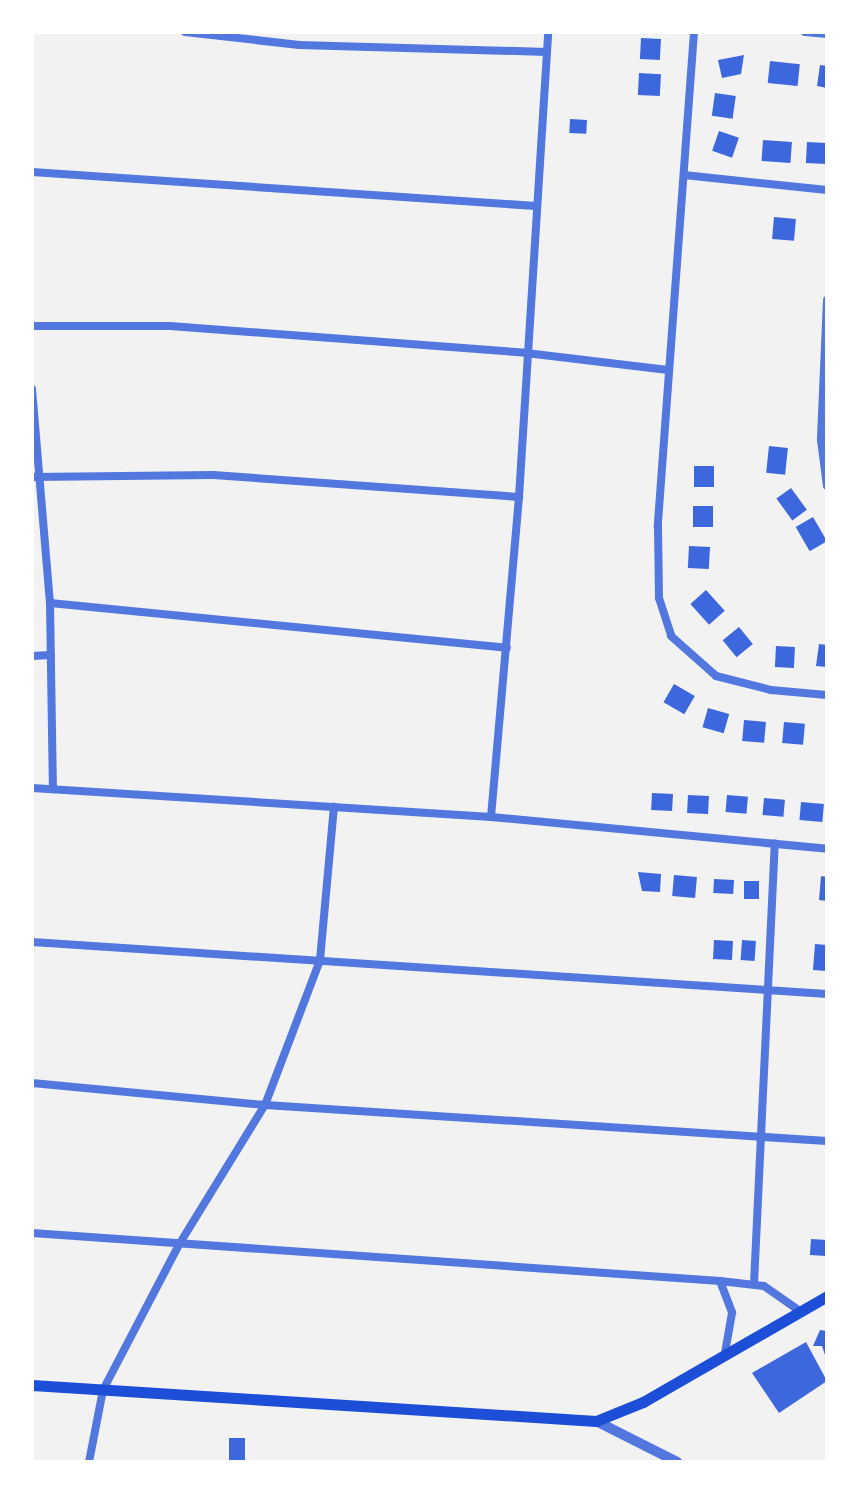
<!DOCTYPE html>
<style>
body{margin:0}
#map{position:relative;width:859px;height:1494px;overflow:hidden;background:#f2f2f2;font-family:Montserrat,sans-serif}
div>[style]{position:absolute}
.building>*{inset:0;background:#3d67dc;transform-origin:0 0}
.minor>*{height:8px;margin:-4px;padding:0 4px;transform-origin:4px;border-radius:4px;background:#5277de}
.tertiary>*{height:10px;margin:-5px;padding:0 5px;transform-origin:5px;border-radius:5px;background:#5277de}
.secondary>*{height:11px;margin:-5.5px;padding:0 5.5px;transform-origin:5.5px;border-radius:5.5px;background:#1d4ed8}
span{translate:-50% -50%;white-space:nowrap;text-align:center;line-height:1.15;-webkit-text-stroke:6px #fff;paint-order:stroke}
.frame{position:absolute;inset:0;border:34px solid #fff;pointer-events:none}
</style>
<div id="map">
<div class="building">
<div style="left:641px;top:38px;width:20px;height:21px;rotate:3deg"></div>
<div style="clip-path:polygon(744px 55px,741px 74px,722px 78px,718px 60px)"></div>
<div style="left:770px;top:61px;width:30px;height:22px;rotate:6deg"></div>
<div style="clip-path:polygon(820px 65px,827px 66px,827px 88px,817px 86px)"></div>
<div style="left:639px;top:73px;width:22px;height:22px;rotate:3deg"></div>
<div style="left:715px;top:93px;width:21px;height:23px;rotate:8deg"></div>
<div style="left:570px;top:119px;width:17px;height:14px;rotate:3deg"></div>
<div style="left:719px;top:131px;width:21px;height:21px;rotate:19deg"></div>
<div style="left:763px;top:140px;width:29px;height:21px;rotate:4deg"></div>
<div style="left:807px;top:142px;width:20px;height:21px;rotate:3deg"></div>
<div style="left:774px;top:217px;width:22px;height:22px;rotate:5deg"></div>
<div style="left:769px;top:446px;width:19px;height:27px;rotate:6deg"></div>
<div style="left:694px;top:466px;width:20px;height:21px"></div>
<div style="left:791px;top:488px;width:27px;height:18px;rotate:54deg"></div>
<div style="left:693px;top:506px;width:20px;height:21px"></div>
<div style="left:813px;top:517px;width:28px;height:20px;rotate:60deg"></div>
<div style="left:689px;top:546px;width:21px;height:22px;rotate:3deg"></div>
<div style="left:706px;top:590px;width:28px;height:21px;rotate:48deg"></div>
<div style="left:739px;top:627px;width:22px;height:21px;rotate:51deg"></div>
<div style="clip-path:polygon(819px 644px,827px 645px,827px 667px,816px 666px)"></div>
<div style="left:776px;top:646px;width:19px;height:21px;rotate:3deg"></div>
<div style="left:674px;top:684px;width:24px;height:21px;rotate:30deg"></div>
<div style="left:708px;top:708px;width:22px;height:20px;rotate:16deg"></div>
<div style="left:744px;top:720px;width:22px;height:21px;rotate:5deg"></div>
<div style="left:784px;top:722px;width:21px;height:21px;rotate:5deg"></div>
<div style="left:652px;top:793px;width:21px;height:17px;rotate:3deg"></div>
<div style="left:688px;top:795px;width:21px;height:18px;rotate:3deg"></div>
<div style="left:727px;top:795px;width:21px;height:17px;rotate:5deg"></div>
<div style="left:764px;top:798px;width:21px;height:17px;rotate:5deg"></div>
<div style="left:801px;top:802px;width:23px;height:18px;rotate:5deg"></div>
<div style="clip-path:polygon(638px 872px,661px 874px,660px 892px,642px 891px)"></div>
<div style="left:674px;top:875px;width:23px;height:21px;rotate:5deg"></div>
<div style="clip-path:polygon(821px 876px,827px 877px,827px 901px,819px 900px)"></div>
<div style="left:714px;top:879px;width:20px;height:14px;rotate:3deg"></div>
<div style="left:744px;top:881px;width:15px;height:18px"></div>
<div style="left:714px;top:940px;width:19px;height:19px;rotate:3deg"></div>
<div style="left:742px;top:940px;width:14px;height:20px;rotate:4deg"></div>
<div style="clip-path:polygon(815px 944px,827px 945px,827px 971px,813px 970px)"></div>
<div style="left:811px;top:1239px;width:16px;height:16px;rotate:4deg"></div>
<div style="clip-path:polygon(820px 1330px,827px 1331px,827px 1361px,822px 1346px,813px 1346px)"></div>
<div style="clip-path:polygon(806px 1342px,827px 1381px,779px 1413px,752px 1373px)"></div>
<div style="left:229px;top:1438px;width:16px;height:24px"></div>
</div>
<div class="minor">
<div style="left:185px;top:32px;width:115px;rotate:6.5deg"></div>
<div style="left:299px;top:45px;width:248px;rotate:1.6deg"></div>
<div style="left:694px;top:32px;width:496px;rotate:94.2deg"></div>
<div style="left:658px;top:527px;width:71px;rotate:89.2deg"></div>
<div style="left:659px;top:598px;width:40px;rotate:72deg"></div>
<div style="left:671px;top:636px;width:60px;rotate:41.6deg"></div>
<div style="left:716px;top:676px;width:57px;rotate:14.3deg"></div>
<div style="left:771px;top:690px;width:56px;rotate:5.1deg"></div>
<div style="left:805px;top:32px;width:22px;rotate:5deg"></div>
<div style="left:32px;top:172px;width:505px;rotate:3.86deg"></div>
<div style="left:684px;top:175px;width:144px;rotate:6deg"></div>
<div style="left:827px;top:300px;width:140px;rotate:92.5deg"></div>
<div style="left:821px;top:440px;width:46px;rotate:82.6deg"></div>
<div style="left:32px;top:326px;width:138px"></div>
<div style="left:170px;top:326px;width:357px;rotate:4.3deg"></div>
<div style="left:526px;top:353px;width:143px;rotate:6.8deg"></div>
<div style="left:32px;top:389px;width:215px;rotate:85.2deg"></div>
<div style="left:50px;top:603px;width:186px;rotate:89.1deg"></div>
<div style="left:32px;top:477px;width:181px;rotate:-0.6deg"></div>
<div style="left:213px;top:475px;width:307px;rotate:4.1deg"></div>
<div style="left:50px;top:603px;width:459px;rotate:5.6deg"></div>
<div style="left:32px;top:656px;width:19px;rotate:-3deg"></div>
<div style="left:32px;top:788px;width:460px;rotate:3.6deg"></div>
<div style="left:491px;top:817px;width:338px;rotate:5.4deg"></div>
<div style="left:491px;top:817px;width:321px;rotate:-85deg"></div>
<div style="left:519px;top:497px;width:466px;rotate:-86.4deg"></div>
<div style="left:32px;top:942px;width:797px;rotate:3.74deg"></div>
<div style="left:32px;top:1083px;width:234px;rotate:5.4deg"></div>
<div style="left:265px;top:1105px;width:563px;rotate:3.67deg"></div>
<div style="left:32px;top:1233px;width:690px;rotate:3.99deg"></div>
<div style="left:720px;top:1281px;width:44px;rotate:6.5deg"></div>
<div style="left:764px;top:1286px;width:40px;rotate:34.9deg"></div>
<div style="left:720px;top:1281px;width:34px;rotate:69deg"></div>
<div style="left:732px;top:1313px;width:39px;rotate:100deg"></div>
<div style="left:754px;top:1284px;width:441px;rotate:-87.3deg"></div>
<div style="left:89px;top:1462px;width:73px;rotate:-79deg"></div>
<div style="left:103px;top:1390px;width:166px;rotate:-62.4deg"></div>
<div style="left:180px;top:1243px;width:162px;rotate:-58.4deg"></div>
<div style="left:265px;top:1105px;width:155px;rotate:-69.2deg"></div>
<div style="left:320px;top:960px;width:154px;rotate:-84.8deg"></div>
</div>
<div class="tertiary">
<div style="left:596px;top:1421px;width:91px;rotate:26.8deg"></div>
</div>
<div class="secondary">
<div style="left:32px;top:1385px;width:565px;rotate:3.65deg"></div>
<div style="left:596px;top:1421px;width:51px;rotate:-22deg"></div>
<div style="left:643px;top:1402px;width:212px;rotate:-29.9deg"></div>
</div>
<div class="frame"></div>
</div>
